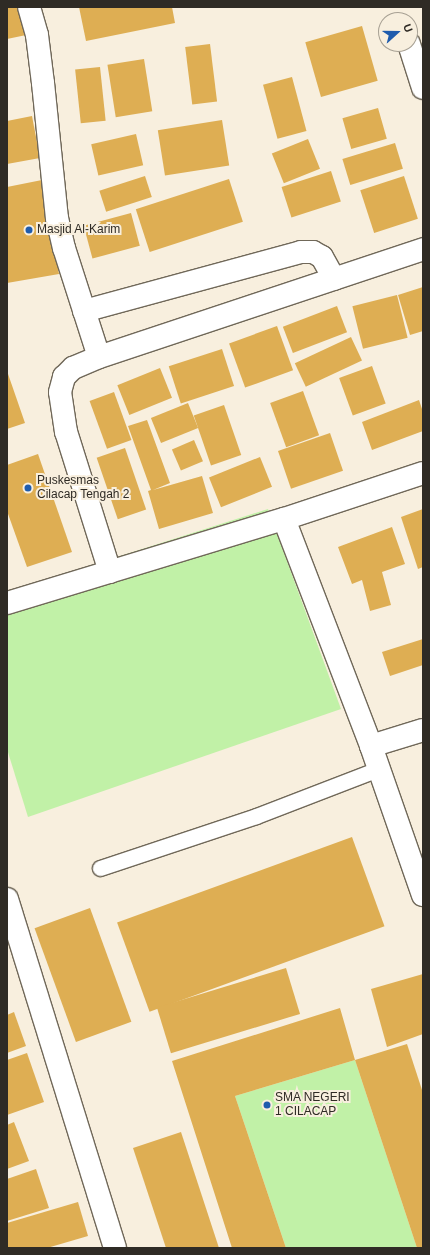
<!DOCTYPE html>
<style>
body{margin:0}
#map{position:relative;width:430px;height:1255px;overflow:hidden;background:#f8efde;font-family:Arial,sans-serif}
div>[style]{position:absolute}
.green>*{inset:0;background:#c1f1a7}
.building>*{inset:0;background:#deae53;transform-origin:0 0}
.roads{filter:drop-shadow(1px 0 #706859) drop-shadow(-1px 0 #706859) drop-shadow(0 1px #706859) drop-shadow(0 -1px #706859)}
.lane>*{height:15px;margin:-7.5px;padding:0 7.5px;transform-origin:7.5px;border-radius:7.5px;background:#fff}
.street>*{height:22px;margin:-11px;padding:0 11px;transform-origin:11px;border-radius:11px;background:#fff}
.dots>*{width:11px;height:11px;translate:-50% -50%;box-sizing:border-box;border:2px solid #f8efde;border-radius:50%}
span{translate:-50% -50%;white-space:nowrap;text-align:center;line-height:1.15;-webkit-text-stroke:4px #f8efde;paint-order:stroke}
.poi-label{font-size:12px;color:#2f2b25}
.left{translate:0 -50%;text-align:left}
.frame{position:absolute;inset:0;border:8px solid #2f2b25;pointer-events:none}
.north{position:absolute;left:378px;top:12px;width:40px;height:40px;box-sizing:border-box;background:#f8efde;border:1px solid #a8a194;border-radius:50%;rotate:69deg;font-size:11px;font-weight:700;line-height:16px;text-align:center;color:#2f2b25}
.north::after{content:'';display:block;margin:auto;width:14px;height:18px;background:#1f5cad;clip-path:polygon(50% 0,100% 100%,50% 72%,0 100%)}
</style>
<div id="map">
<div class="green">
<div style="clip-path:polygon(268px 509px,341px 709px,28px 817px,7px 749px,7px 592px)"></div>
<div style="clip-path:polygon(355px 1060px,417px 1248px,286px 1248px,235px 1096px)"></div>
</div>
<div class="building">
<div style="clip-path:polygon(7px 7px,25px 7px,31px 34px,7px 39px)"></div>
<div style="clip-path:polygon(79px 7px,172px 7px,175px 23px,86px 41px)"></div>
<div style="left:362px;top:26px;width:57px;height:59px;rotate:74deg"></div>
<div style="left:210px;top:44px;width:58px;height:25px;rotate:83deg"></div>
<div style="left:144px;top:59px;width:53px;height:37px;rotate:81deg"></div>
<div style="left:100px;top:67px;width:54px;height:25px;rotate:84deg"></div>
<div style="left:292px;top:77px;width:56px;height:30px;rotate:75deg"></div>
<div style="left:378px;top:108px;width:32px;height:37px;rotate:74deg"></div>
<div style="clip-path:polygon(32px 116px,40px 158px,7px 164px,7px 121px)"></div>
<div style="left:222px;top:120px;width:46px;height:65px;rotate:81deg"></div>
<div style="left:136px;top:134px;width:32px;height:46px;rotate:77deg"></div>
<div style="left:308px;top:139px;width:32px;height:39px;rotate:68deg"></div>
<div style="left:395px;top:143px;width:27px;height:55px;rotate:73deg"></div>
<div style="left:331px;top:171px;width:32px;height:52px;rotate:72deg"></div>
<div style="left:145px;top:176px;width:22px;height:48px;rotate:72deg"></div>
<div style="left:404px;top:176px;width:45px;height:46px;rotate:72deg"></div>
<div style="left:229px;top:179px;width:45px;height:98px;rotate:72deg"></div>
<div style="clip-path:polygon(42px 180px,59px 274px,7px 283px,7px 187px)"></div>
<div style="left:131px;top:213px;width:34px;height:49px;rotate:75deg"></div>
<div style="clip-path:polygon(423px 287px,423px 331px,410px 335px,398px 295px)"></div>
<div style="left:397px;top:295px;width:44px;height:46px;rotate:76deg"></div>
<div style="left:337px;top:306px;width:28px;height:58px;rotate:69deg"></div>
<div style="left:277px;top:326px;width:47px;height:51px;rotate:70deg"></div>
<div style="left:351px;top:337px;width:26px;height:62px;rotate:65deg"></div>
<div style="left:222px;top:349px;width:39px;height:56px;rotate:72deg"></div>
<div style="left:372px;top:366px;width:40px;height:35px;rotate:70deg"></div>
<div style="left:160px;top:368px;width:32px;height:46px;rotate:68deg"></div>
<div style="clip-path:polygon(7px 371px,25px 423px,7px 429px)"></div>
<div style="left:303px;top:391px;width:47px;height:35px;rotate:70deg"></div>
<div style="left:114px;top:392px;width:51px;height:26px;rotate:70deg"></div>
<div style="clip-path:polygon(419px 400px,423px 412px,423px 431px,372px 450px,362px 422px)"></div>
<div style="left:188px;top:403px;width:27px;height:40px;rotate:68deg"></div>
<div style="left:224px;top:405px;width:53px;height:32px;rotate:71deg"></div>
<div style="clip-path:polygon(147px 420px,170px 483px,153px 490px,202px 476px,213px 513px,159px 529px,148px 491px,151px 490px,128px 426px)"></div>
<div style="left:330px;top:433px;width:40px;height:55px;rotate:71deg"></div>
<div style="left:194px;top:440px;width:23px;height:24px;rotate:67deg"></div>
<div style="left:125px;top:448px;width:65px;height:30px;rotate:71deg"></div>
<div style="clip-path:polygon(38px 454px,72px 552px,27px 567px,7px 511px,7px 465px)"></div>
<div style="left:260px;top:457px;width:32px;height:55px;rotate:68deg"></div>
<div style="clip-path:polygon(423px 509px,423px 567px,418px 569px,401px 517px)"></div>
<div style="clip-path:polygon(392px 527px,405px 564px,382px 572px,391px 605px,370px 611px,362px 580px,352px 584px,338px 547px)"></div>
<div style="clip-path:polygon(423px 639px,423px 665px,390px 676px,382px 652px)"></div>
<div style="left:352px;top:837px;width:95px;height:250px;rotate:70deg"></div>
<div style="left:90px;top:908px;width:121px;height:59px;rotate:70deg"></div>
<div style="left:286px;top:968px;width:48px;height:135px;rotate:73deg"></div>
<div style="clip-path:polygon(423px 974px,423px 1034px,387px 1047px,371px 989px)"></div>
<div style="clip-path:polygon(340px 1008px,355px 1060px,235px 1096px,286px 1248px,232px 1248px,172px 1061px)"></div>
<div style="clip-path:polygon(14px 1012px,26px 1046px,7px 1053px,7px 1015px)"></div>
<div style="clip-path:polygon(407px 1044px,423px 1093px,423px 1248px,417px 1248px,355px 1060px)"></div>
<div style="clip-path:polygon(27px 1053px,44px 1102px,7px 1115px,7px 1060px)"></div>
<div style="clip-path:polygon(14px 1122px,29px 1161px,7px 1169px,7px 1125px)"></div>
<div style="clip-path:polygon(181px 1132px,219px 1248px,166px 1248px,133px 1148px)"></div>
<div style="clip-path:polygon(36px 1169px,49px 1208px,7px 1221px,7px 1179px)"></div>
<div style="clip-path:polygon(78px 1202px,88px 1236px,47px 1248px,7px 1248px,7px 1223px)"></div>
</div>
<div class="roads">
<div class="lane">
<div style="left:100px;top:868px;width:164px;rotate:-18.4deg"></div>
<div style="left:256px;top:816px;width:131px;rotate:-21.1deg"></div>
</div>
<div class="street">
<div style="left:29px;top:7px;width:29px;rotate:74deg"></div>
<div style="left:37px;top:35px;width:48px;rotate:82.9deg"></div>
<div style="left:43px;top:83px;width:136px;rotate:84.1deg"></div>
<div style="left:57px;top:218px;width:31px;rotate:77deg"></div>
<div style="left:64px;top:248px;width:114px;rotate:72.2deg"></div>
<div style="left:409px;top:44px;width:46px;rotate:72.3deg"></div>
<div style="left:84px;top:311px;width:225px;rotate:-15.2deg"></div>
<div style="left:301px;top:252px;width:12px"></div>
<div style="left:313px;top:252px;width:10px;rotate:29deg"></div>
<div style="left:322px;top:257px;width:25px;rotate:61deg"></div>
<div style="left:423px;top:473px;width:146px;rotate:161.7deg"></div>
<div style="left:284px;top:519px;width:243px;rotate:69deg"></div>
<div style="left:371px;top:746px;width:158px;rotate:70.8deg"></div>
<div style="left:110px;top:572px;width:147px;rotate:-107.4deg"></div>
<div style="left:66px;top:432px;width:40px;rotate:-98.5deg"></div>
<div style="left:60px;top:392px;width:16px;rotate:-75deg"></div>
<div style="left:64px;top:377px;width:13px;rotate:-45deg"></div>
<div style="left:73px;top:368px;width:28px;rotate:-23deg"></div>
<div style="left:99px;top:357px;width:342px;rotate:-18.4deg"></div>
<div style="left:7px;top:603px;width:289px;rotate:-16.9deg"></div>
<div style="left:371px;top:746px;width:54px;rotate:-17.1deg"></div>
<div style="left:7px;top:899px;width:365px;rotate:72.8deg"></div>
</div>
</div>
<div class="dots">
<div style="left:29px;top:230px;background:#1f5cad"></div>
<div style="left:28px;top:488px;background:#1f5cad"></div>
<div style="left:267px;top:1105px;background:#1f5cad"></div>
</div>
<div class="poi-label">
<span class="left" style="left:37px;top:230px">Masjid Al-Karim</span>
<span class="left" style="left:37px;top:488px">Puskesmas<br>Cilacap Tengah 2</span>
<span class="left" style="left:275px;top:1105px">SMA NEGERI<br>1 CILACAP</span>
</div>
<div class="frame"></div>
<div class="north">U</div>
</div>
